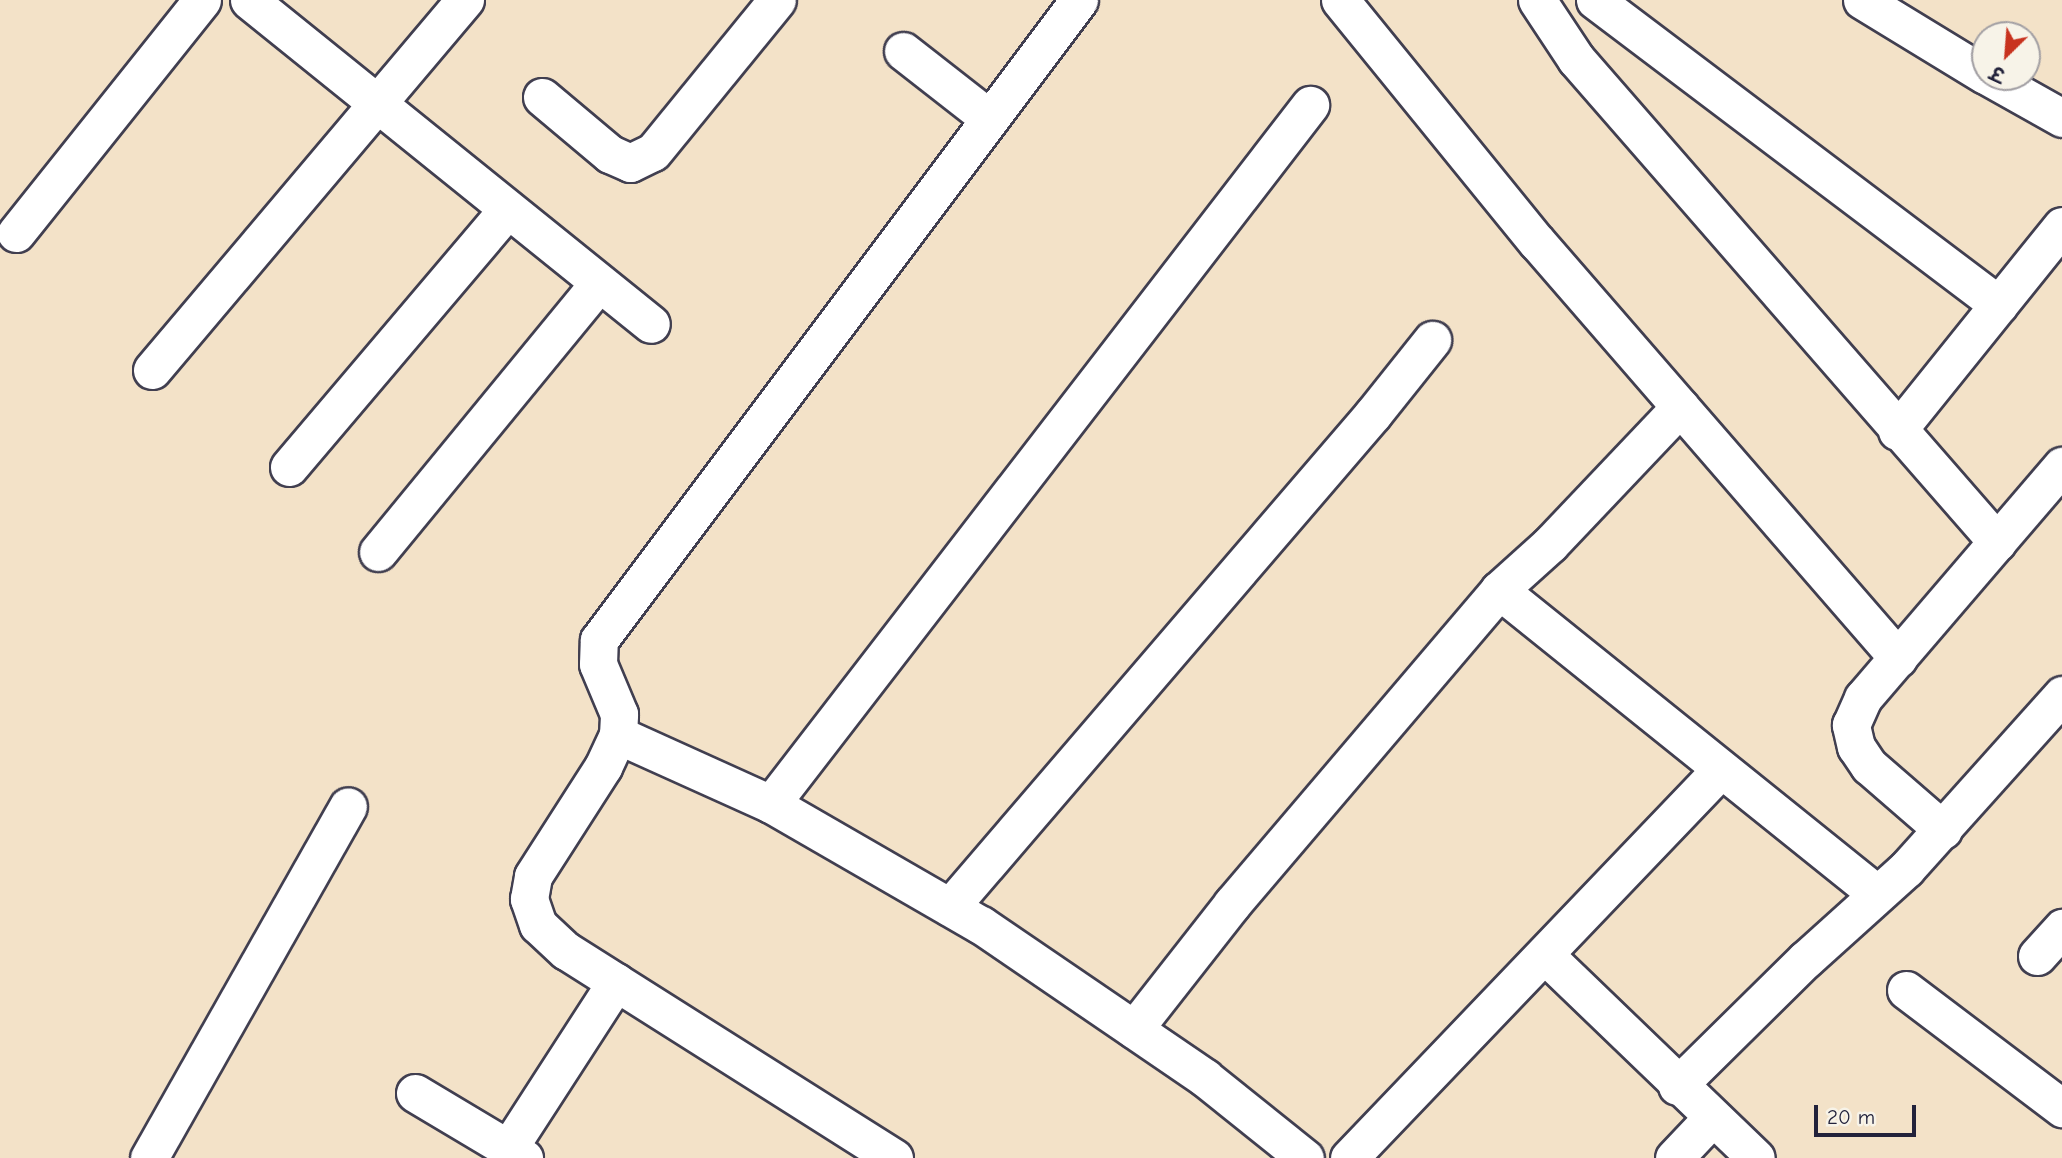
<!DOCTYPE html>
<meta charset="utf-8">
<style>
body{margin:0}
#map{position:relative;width:2062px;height:1158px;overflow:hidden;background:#f3e2c8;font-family:"Comic Neue","Playpen Sans Deva",sans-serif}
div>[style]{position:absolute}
.roads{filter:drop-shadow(2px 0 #413f50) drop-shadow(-2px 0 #413f50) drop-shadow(0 2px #413f50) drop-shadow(0 -2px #413f50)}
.street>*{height:37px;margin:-18.5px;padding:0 18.5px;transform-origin:18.5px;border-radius:18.5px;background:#fff}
span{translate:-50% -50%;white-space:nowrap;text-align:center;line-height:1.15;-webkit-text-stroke:6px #f7f3e8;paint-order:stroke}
.north{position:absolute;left:1971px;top:21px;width:70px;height:70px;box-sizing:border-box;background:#f7f3e8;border:2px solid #a29fa3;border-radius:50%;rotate:205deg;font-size:19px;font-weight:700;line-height:28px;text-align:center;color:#22223b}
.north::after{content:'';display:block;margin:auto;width:24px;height:32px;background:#c8321e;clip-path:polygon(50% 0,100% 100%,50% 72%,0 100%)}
.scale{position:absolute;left:1814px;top:1105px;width:102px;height:32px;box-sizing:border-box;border:4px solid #22223b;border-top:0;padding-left:9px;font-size:21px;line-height:24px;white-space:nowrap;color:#22223b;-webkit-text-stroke:5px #f7f3e8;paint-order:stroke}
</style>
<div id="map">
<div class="roads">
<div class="street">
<div style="left:249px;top:0;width:516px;rotate:38.87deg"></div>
<div style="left:1340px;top:0;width:312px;rotate:50.9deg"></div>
<div style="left:1537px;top:242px;width:551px;rotate:49.05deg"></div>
<div style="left:1537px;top:0;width:71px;rotate:56.5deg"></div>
<div style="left:1576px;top:59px;width:641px;rotate:48.92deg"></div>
<div style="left:1595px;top:0;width:506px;rotate:37.05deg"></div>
<div style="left:1862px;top:0;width:144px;rotate:31.4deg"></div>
<div style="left:903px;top:51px;width:110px;rotate:38deg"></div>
<div style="left:1989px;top:77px;width:84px;rotate:29.3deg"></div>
<div style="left:542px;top:97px;width:89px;rotate:40deg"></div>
<div style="left:610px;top:154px;width:22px;rotate:24deg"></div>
<div style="left:630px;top:163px;width:25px;rotate:-26deg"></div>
<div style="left:653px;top:152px;width:196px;rotate:-50.8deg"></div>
<div style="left:16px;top:233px;width:298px;rotate:-51.4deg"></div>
<div style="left:152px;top:370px;width:485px;rotate:-49.8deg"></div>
<div style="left:1897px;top:431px;width:263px;rotate:-51.2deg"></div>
<div style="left:289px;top:467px;width:337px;rotate:-49.7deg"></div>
<div style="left:378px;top:552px;width:347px;rotate:-50.6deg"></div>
<div style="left:1499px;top:590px;width:485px;rotate:38.8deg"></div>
<div style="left:618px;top:735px;width:168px;rotate:24.3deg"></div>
<div style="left:771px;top:804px;width:242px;rotate:30deg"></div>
<div style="left:981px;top:925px;width:271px;rotate:34.3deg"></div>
<div style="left:1205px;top:1078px;width:128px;rotate:38.7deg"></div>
<div style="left:771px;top:804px;width:883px;rotate:-52.36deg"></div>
<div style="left:1943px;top:830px;width:98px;rotate:-139.1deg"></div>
<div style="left:1869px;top:766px;width:23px;rotate:-124deg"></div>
<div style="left:1856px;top:747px;width:23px;rotate:-103deg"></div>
<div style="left:1851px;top:725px;width:30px;rotate:-66deg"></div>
<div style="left:1863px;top:698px;width:306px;rotate:-49.4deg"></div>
<div style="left:950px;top:907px;width:650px;rotate:-49.37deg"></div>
<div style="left:1373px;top:414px;width:95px;rotate:-51.4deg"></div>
<div style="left:1546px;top:956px;width:291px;rotate:43.9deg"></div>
<div style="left:2037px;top:956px;width:38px;rotate:-48deg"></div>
<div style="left:1906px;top:990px;width:196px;rotate:37.1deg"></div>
<div style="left:1134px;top:1029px;width:159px;rotate:-51.9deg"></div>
<div style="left:1232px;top:904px;width:412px;rotate:-49.6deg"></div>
<div style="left:1499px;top:590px;width:69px;rotate:-42deg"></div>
<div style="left:1550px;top:544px;width:189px;rotate:-46.5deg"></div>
<div style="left:1677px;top:1086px;width:181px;rotate:-44.6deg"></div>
<div style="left:1806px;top:959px;width:135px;rotate:-42deg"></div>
<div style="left:1906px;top:869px;width:234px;rotate:-48.1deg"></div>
<div style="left:415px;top:1093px;width:127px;rotate:30.8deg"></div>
<div style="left:508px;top:1149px;width:199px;rotate:-57.1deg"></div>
<div style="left:149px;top:1158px;width:404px;rotate:-60.5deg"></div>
<div style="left:894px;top:1158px;width:388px;rotate:-147.7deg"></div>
<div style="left:566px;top:951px;width:38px;rotate:-137deg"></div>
<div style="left:538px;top:925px;width:28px;rotate:-109deg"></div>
<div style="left:529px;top:899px;width:23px;rotate:-80deg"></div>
<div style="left:533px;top:876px;width:130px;rotate:-57.3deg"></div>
<div style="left:603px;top:767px;width:35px;rotate:-65deg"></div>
<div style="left:618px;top:735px;width:21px;rotate:-87deg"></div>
<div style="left:619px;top:714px;width:54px;rotate:-112.8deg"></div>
<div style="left:598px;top:664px;width:24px;rotate:-88deg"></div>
<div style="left:599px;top:640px;width:800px;rotate:-53.13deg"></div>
<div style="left:1349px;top:1158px;width:538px;rotate:-46.28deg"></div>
<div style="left:1674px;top:1158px;width:55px;rotate:-46.5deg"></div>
</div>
</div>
<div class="north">उ</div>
<div class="scale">20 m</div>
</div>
